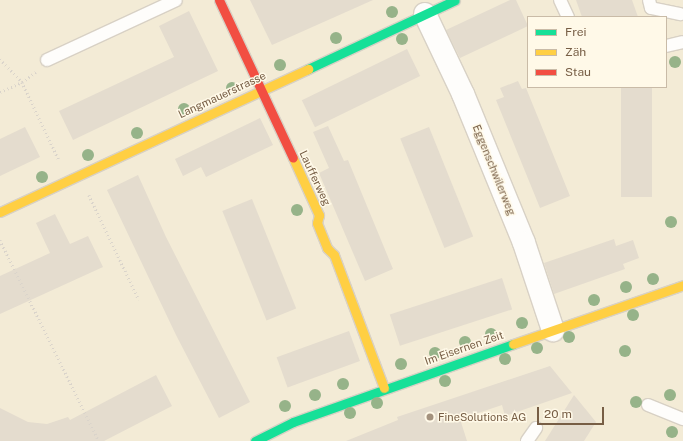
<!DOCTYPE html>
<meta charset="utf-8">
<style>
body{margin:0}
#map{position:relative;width:683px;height:441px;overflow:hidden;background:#f7f4e7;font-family:"Public Sans",sans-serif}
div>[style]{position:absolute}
.residential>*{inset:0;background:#f3ebd6}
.building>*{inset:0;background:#e4dcce;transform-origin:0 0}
.path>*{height:2.5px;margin-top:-1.25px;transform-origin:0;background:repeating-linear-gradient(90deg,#dad4cb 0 1px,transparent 0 4px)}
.roads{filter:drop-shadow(1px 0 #d8d1c5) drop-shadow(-1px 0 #d8d1c5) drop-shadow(0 1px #d8d1c5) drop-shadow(0 -1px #d8d1c5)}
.lane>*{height:12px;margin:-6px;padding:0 6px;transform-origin:6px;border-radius:6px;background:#fefdfb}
.street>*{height:22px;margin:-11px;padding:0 11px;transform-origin:11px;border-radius:11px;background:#fefdfb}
.fast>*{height:9px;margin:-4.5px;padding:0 4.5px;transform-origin:4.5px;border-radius:4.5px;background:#16e098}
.slow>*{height:9px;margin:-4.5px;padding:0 4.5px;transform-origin:4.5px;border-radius:4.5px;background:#ffcf43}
.jam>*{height:9px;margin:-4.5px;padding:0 4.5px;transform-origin:4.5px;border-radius:4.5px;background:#f24e42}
.trees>*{width:12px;height:12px;margin:-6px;border-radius:50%;background:#96b389}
.dots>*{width:11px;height:11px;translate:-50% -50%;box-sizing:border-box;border:2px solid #fff9e8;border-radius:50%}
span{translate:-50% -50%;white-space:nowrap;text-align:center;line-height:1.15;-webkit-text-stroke:3px #fff9e8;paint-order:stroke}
.street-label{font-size:11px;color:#775e45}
.poi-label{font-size:11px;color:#775e45}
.left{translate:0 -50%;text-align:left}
.legend{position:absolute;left:527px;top:16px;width:140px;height:72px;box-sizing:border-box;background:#fff9e8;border:1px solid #c9bba7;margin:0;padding:5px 7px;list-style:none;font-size:12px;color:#775e45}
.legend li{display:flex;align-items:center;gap:8px;height:20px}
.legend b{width:20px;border:1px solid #c9bba7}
.scale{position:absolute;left:537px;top:407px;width:67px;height:18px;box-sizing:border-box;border:2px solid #775e45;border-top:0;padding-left:5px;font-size:12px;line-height:14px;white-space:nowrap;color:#775e45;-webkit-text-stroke:3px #fff9e8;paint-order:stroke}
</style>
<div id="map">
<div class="residential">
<div style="clip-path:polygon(evenodd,0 0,683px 0,683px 441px,0 441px,0 0,528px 17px,666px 17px,666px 87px,528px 87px,528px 17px)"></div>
</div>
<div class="building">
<div style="clip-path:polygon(250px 0,373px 0,272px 45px)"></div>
<div style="clip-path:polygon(510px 0,516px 0,528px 26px,460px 58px,446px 30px)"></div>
<div style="clip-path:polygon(576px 0,632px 0,638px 17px,582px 17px)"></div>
<div style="clip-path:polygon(189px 11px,218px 71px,73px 140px,59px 111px,174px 57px,159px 26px)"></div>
<div style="left:407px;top:49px;width:30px;height:117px;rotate:64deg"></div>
<div style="clip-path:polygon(518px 81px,522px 89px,526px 88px,570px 196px,540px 208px,496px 100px,504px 97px,500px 88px)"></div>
<div style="left:621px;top:87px;width:31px;height:110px"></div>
<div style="clip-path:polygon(260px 118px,273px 145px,206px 177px,201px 167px,183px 176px,175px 159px)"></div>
<div style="clip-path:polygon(328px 126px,344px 161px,348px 160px,393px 269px,365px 281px,319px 173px,329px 168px,313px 132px)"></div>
<div style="clip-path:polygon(25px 127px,40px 157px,0 176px,0 139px)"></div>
<div style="left:429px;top:127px;width:118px;height:31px;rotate:68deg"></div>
<div style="clip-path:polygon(138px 175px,166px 237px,250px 402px,219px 418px,176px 335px,107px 190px)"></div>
<div style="left:252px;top:199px;width:118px;height:32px;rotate:68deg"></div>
<div style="clip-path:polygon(55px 214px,70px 244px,88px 236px,103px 267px,0 314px,0 276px,50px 253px,36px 223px)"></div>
<div style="clip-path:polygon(614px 239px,616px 246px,633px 240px,639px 258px,623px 264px,625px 269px,554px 294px,544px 263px)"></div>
<div style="left:502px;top:278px;width:33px;height:118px;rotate:72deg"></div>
<div style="left:349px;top:331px;width:32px;height:77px;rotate:70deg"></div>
<div style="clip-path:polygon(550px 366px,572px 393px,505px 416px,502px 405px,460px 419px,467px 441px,346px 441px,398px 420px,397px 417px)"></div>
<div style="clip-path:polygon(156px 375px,172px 406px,104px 441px,0 441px,0 408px,28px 422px,47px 424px,68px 417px,70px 420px)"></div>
<div style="clip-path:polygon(574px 395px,596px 422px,584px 441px,545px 441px)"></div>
</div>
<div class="path">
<div style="left:0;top:59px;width:32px;rotate:46deg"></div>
<div style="left:22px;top:82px;width:17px;rotate:-36deg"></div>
<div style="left:0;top:92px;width:24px;rotate:-24deg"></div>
<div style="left:22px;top:82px;width:86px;rotate:64.6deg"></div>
<div style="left:89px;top:195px;width:116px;rotate:64.5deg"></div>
<div style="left:0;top:240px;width:224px;rotate:63.8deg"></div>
</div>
<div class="roads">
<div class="lane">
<div style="left:560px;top:0;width:19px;rotate:65deg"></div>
<div style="left:649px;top:0;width:8px;rotate:76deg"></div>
<div style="left:651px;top:8px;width:30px;rotate:12deg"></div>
<div style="left:666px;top:46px;width:17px;rotate:-13deg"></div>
<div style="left:47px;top:60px;width:142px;rotate:-24.9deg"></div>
<div style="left:648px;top:405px;width:38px;rotate:22deg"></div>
<div style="left:527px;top:441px;width:16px;rotate:-55deg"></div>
</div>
<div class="street">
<div style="left:425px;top:14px;width:89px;rotate:64.6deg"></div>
<div style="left:463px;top:94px;width:161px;rotate:67.7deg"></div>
<div style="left:524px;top:243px;width:92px;rotate:71.6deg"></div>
</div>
<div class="fast">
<div style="left:308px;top:69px;width:162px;rotate:-25.1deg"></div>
<div style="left:255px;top:441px;width:42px;rotate:-26.6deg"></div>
<div style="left:293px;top:422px;width:233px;rotate:-19.5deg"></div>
</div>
<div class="slow">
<div style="left:293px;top:158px;width:63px;rotate:65.5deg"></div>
<div style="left:319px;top:215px;width:8px;rotate:104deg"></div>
<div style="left:317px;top:223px;width:27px;rotate:68deg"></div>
<div style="left:327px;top:248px;width:10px;rotate:45deg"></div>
<div style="left:334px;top:255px;width:142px;rotate:69.4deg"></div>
<div style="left:0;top:212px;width:340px;rotate:-24.9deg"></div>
<div style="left:513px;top:344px;width:180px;rotate:-19.1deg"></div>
</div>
<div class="jam">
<div style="left:219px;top:0;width:174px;rotate:64.9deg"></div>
</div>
</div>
<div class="trees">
<div style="left:392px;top:12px"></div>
<div style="left:336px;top:38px"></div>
<div style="left:402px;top:39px"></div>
<div style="left:675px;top:62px"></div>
<div style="left:280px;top:65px"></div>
<div style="left:232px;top:88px"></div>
<div style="left:184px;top:109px"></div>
<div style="left:137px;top:133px"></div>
<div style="left:88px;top:155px"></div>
<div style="left:42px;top:177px"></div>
<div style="left:297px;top:210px"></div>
<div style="left:671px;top:222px"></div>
<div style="left:653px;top:279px"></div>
<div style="left:626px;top:287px"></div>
<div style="left:594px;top:300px"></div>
<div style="left:633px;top:315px"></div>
<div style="left:522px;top:323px"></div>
<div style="left:491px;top:334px"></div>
<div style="left:569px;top:337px"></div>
<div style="left:465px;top:342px"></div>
<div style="left:537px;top:348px"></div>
<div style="left:625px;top:351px"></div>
<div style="left:435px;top:353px"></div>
<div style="left:505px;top:359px"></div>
<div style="left:401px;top:364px"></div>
<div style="left:445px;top:381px"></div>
<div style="left:343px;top:384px"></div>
<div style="left:315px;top:395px"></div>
<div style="left:670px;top:395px"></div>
<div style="left:636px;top:402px"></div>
<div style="left:377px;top:403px"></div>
<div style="left:285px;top:406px"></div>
<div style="left:350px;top:413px"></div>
<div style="left:672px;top:432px"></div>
</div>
<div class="dots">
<div style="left:430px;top:417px;background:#a4927e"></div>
</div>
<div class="street-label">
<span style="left:222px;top:95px;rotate:-25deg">Langmauerstrasse</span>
<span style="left:494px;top:170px;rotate:68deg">Eggenschwilerweg</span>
<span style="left:315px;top:178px;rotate:65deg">Laufferweg</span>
<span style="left:464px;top:348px;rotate:-19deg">Im Eisernen Zeit</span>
</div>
<div class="poi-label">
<span class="left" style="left:438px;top:417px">FineSolutions AG</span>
</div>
<ul class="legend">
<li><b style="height:5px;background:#16e098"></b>Frei</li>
<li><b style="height:5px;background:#ffcf43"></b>Zäh</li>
<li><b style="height:5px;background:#f24e42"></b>Stau</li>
</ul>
<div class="scale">20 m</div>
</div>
